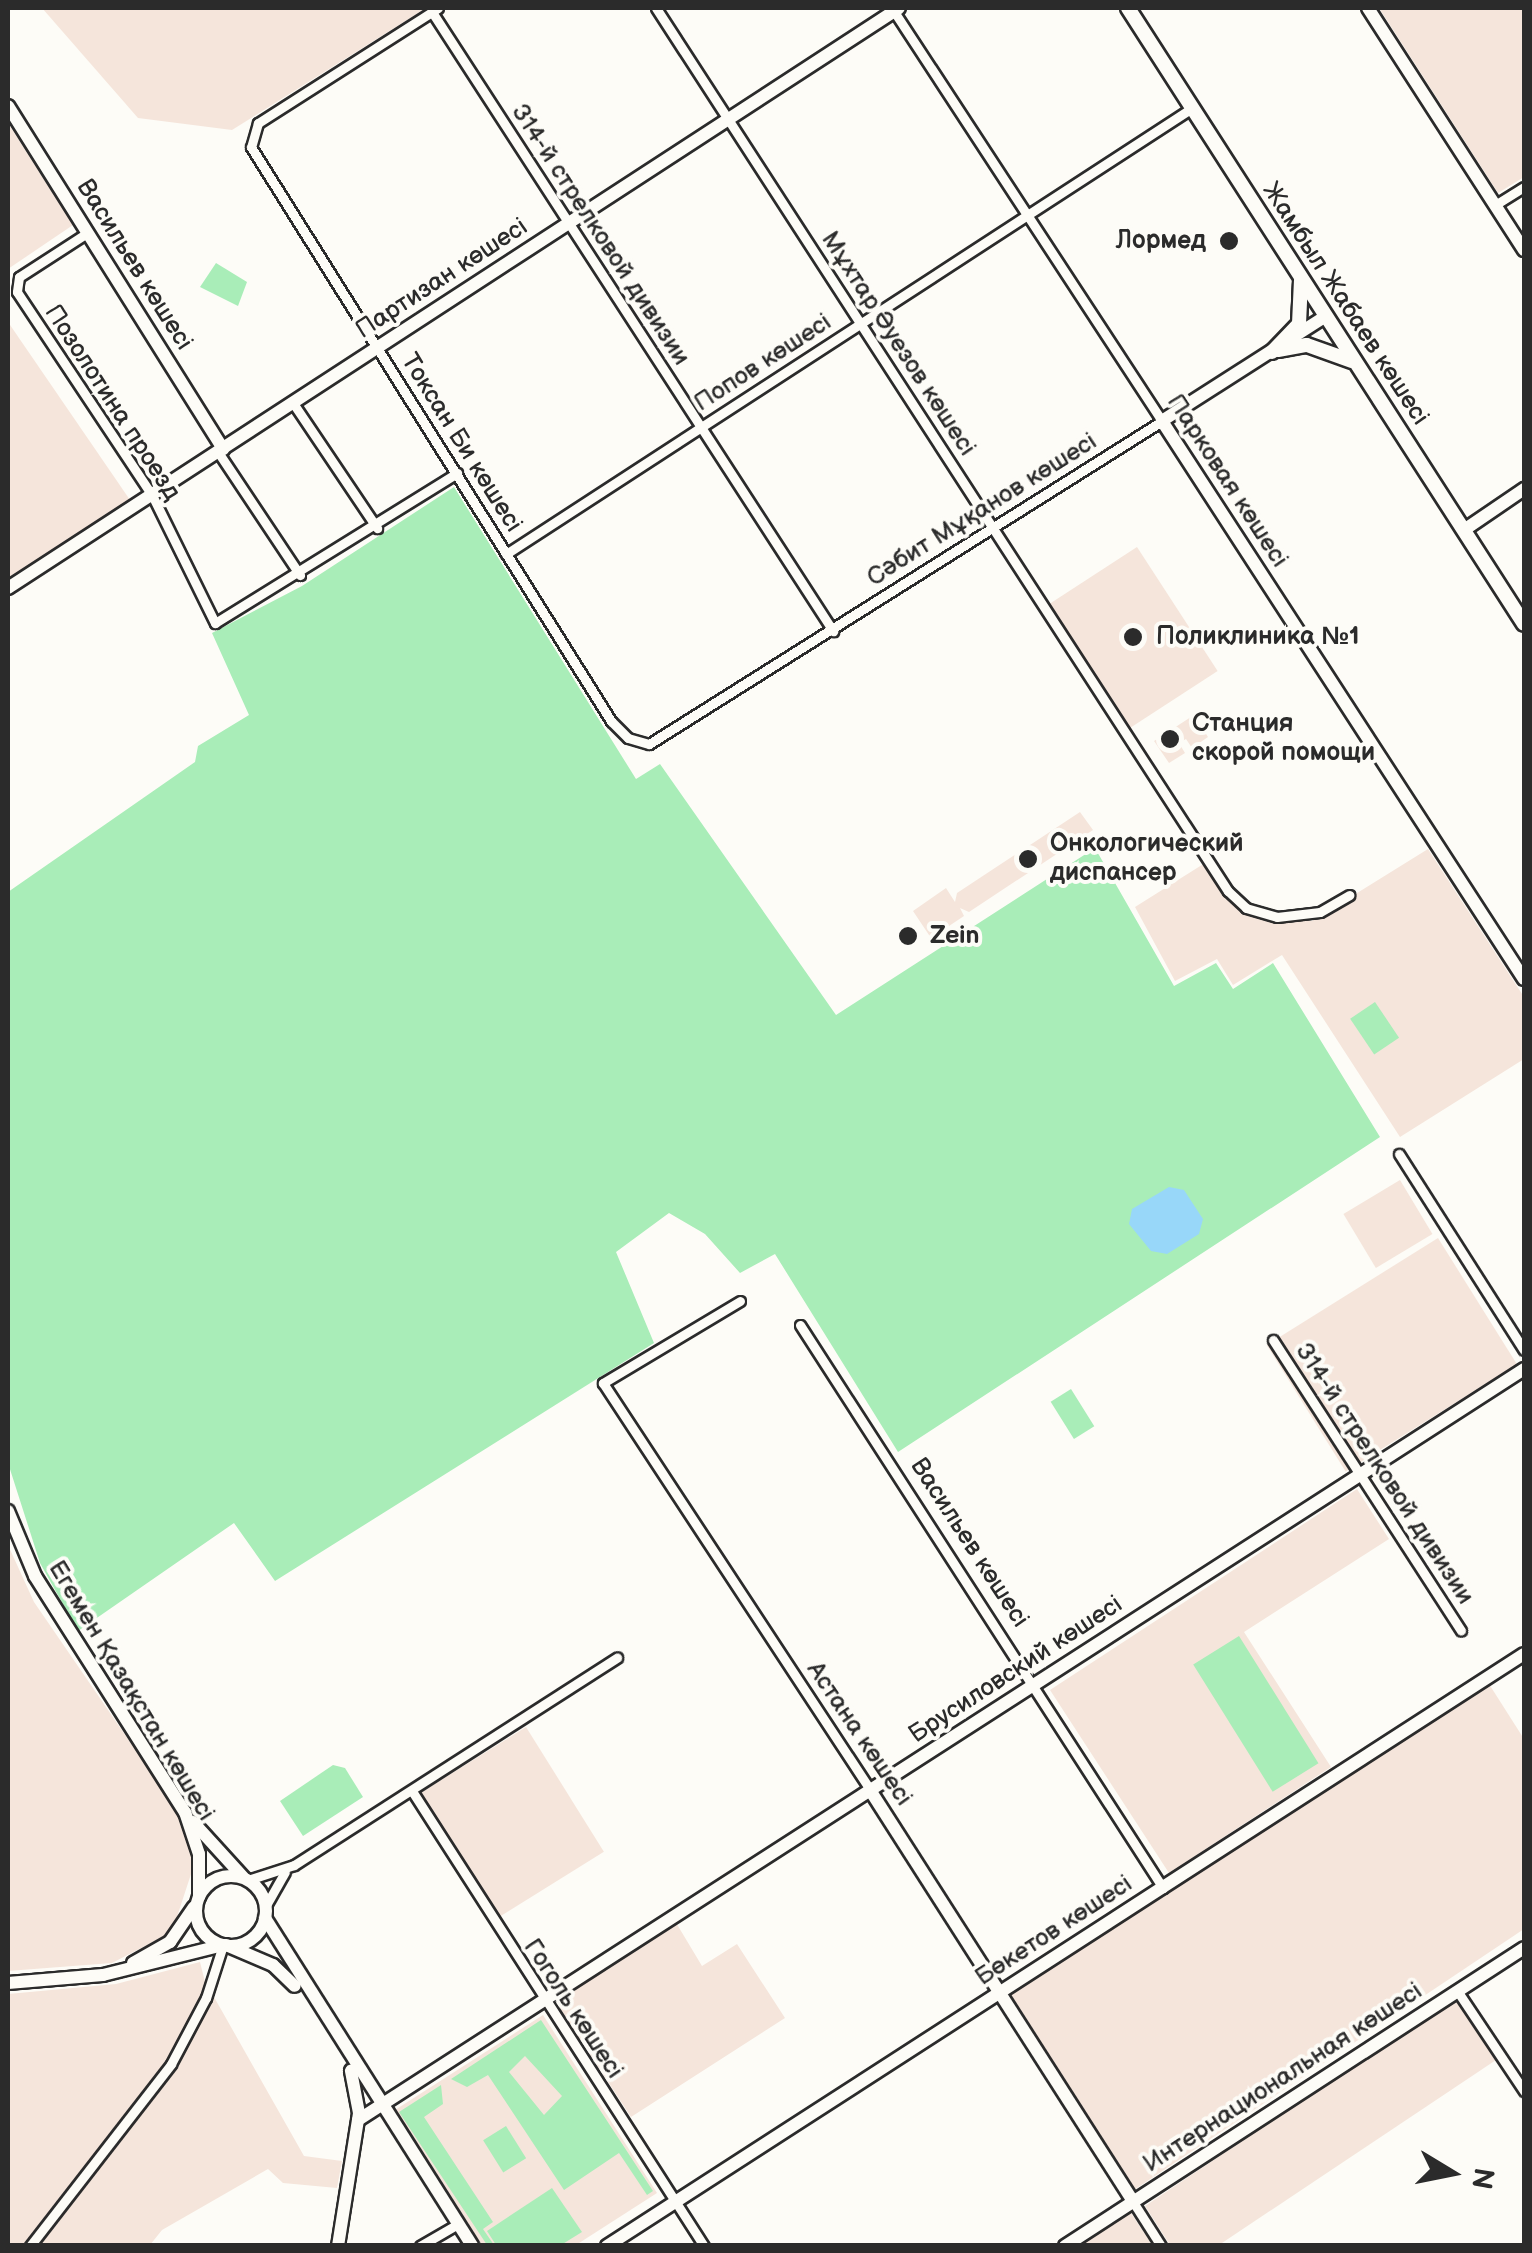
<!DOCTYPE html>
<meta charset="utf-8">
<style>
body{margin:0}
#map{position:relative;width:1532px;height:2253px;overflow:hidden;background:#fdfcf7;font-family:"Balsamiq Sans",sans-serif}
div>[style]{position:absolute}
.built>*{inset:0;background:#f5e5db;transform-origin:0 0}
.green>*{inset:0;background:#a9edb8;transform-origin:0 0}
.water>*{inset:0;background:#98d7f9}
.roads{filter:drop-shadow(2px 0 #2b2b2b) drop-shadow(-2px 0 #2b2b2b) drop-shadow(0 2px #2b2b2b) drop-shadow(0 -2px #2b2b2b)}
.street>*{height:9px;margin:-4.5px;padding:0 4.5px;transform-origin:4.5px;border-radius:4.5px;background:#fdfcf7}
.secondary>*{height:12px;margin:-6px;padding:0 6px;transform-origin:6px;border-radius:6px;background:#fdfcf7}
.secondary>.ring{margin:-6px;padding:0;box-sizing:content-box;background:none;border:12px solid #fdfcf7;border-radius:50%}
.primary>*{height:14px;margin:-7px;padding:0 7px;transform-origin:7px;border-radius:7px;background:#fdfcf7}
.dots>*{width:28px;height:28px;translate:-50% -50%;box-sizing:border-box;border:5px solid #fdfcf7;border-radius:50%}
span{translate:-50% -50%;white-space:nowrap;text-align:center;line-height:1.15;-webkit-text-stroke:8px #fdfcf7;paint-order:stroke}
.street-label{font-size:25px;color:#2b2b2b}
.poi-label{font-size:25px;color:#2b2b2b;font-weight:700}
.right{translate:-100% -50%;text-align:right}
.left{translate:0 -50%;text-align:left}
.frame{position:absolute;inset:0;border:10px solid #2b2b2b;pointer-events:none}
.north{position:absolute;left:1402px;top:2123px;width:100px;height:100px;-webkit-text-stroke:8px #fdfcf7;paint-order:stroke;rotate:100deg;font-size:28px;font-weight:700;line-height:40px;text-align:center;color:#2b2b2b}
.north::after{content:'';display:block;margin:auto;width:35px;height:45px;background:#2b2b2b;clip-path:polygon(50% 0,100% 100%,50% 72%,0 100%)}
</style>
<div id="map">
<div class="built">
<div style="clip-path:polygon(42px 8px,426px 8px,232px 130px,138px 118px)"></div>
<div style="clip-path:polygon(1379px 8px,1524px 8px,1524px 177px,1498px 193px)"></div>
<div style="clip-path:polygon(8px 123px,73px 225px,8px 269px)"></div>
<div style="clip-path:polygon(8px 322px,130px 500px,8px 579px)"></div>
<div style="left:1137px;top:547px;width:148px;height:105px;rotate:57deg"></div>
<div style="clip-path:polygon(1194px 715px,1208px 737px,1192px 748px,1186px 739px,1179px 743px,1185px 753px,1169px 763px,1154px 741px)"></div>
<div style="clip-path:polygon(1080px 812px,1093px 830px,969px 912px,960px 908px,964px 916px,931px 938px,913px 911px,946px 888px,955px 902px,957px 893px)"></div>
<div style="clip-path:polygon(1428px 849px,1524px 997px,1524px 1059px,1400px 1137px,1282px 955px,1233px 985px,1217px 959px,1175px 981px,1135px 907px,1205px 863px,1237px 908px,1266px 921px,1312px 921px)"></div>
<div style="left:1400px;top:1180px;width:63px;height:66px;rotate:59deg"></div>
<div style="left:1438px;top:1238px;width:149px;height:202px;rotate:58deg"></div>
<div style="clip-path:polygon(1357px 1489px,1389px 1539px,1244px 1632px,1331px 1767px,1169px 1873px,1050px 1690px)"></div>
<div style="clip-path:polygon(8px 1545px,34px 1602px,178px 1812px,192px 1850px,193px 1868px,172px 1932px,112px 1963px,8px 1971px)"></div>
<div style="clip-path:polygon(1489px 1684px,1524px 1739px,1524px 1929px,1134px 2190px,1010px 1995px)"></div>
<div style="left:526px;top:1727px;width:147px;height:124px;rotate:58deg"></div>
<div style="clip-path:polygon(675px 1921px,702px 1966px,737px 1944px,785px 2018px,631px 2117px,554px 1999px)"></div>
<div style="clip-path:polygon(200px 1962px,205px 1982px,219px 1983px,214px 1997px,304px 2156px,342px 2161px,337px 2188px,283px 2183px,268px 2169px,162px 2230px,150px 2245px,8px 2246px,8px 1994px,116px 1984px)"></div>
<div style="clip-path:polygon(1456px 1998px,1496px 2060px,1219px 2245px,1170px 2245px,1145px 2206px)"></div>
<div style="clip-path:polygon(543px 2015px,657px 2193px,576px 2245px,482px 2245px,395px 2110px)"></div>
<div style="clip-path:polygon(1131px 2213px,1152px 2245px,1081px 2245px)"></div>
</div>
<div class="green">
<div style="clip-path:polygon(216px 263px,247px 282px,238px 306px,200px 287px)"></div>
<div style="clip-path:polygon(454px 487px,636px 779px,660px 764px,836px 1015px,1095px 848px,1174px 986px,1216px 963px,1233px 989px,1273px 963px,1380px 1137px,898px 1452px,775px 1254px,740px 1273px,705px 1234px,669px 1213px,616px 1252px,654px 1343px,275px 1581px,234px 1523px,78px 1631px,40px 1563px,8px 1463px,8px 892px,195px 762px,198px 746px,249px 715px,212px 633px,302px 586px)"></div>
<div style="left:1375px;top:1002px;width:43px;height:30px;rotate:56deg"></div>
<div style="left:1071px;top:1389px;width:44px;height:24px;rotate:58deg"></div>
<div style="left:1239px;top:1636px;width:150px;height:54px;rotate:58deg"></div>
<div style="clip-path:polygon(333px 1765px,345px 1768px,363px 1797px,303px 1836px,280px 1801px)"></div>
<div style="clip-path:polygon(evenodd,541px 2020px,653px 2191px,647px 2195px,619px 2153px,564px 2190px,488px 2075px,467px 2087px,451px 2079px,541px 2020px,525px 2056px,562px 2096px,544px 2115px,509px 2072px,525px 2056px)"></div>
<div style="clip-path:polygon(441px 2085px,443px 2104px,424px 2117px,493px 2222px,483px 2229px,494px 2245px,487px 2245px,399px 2112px)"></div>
<div style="left:506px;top:2126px;width:38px;height:27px;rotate:58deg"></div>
<div style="clip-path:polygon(552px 2188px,582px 2232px,561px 2245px,496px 2245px,487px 2231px)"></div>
</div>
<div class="water">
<div style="clip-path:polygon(1169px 1187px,1184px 1190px,1203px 1219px,1199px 1234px,1167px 1254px,1151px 1251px,1129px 1224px,1132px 1209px)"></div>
</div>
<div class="roads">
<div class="street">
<div style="left:438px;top:8px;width:214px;rotate:147.4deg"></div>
<div style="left:258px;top:123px;width:25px;rotate:106deg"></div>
<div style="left:251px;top:147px;width:678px;rotate:57.9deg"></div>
<div style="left:611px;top:721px;width:24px;rotate:45deg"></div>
<div style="left:628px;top:738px;width:22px;rotate:16deg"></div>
<div style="left:649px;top:744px;width:606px;rotate:-32.2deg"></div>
<div style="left:1162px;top:421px;width:491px;rotate:-123.2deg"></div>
<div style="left:656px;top:8px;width:1052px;rotate:57.07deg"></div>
<div style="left:1228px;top:891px;width:25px;rotate:43deg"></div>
<div style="left:1246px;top:908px;width:32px;rotate:16deg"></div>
<div style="left:1277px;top:917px;width:43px;rotate:-6.6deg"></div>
<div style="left:1320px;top:912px;width:34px;rotate:-30deg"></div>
<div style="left:432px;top:12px;width:738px;rotate:57.06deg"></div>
<div style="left:1495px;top:205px;width:34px;rotate:-32deg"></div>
<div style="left:87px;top:233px;width:81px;rotate:147.1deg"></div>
<div style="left:19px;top:277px;width:15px;rotate:98deg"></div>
<div style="left:17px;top:292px;width:244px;rotate:56.4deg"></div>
<div style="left:152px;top:495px;width:143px;rotate:63.8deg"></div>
<div style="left:215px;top:623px;width:285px;rotate:-31.8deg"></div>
<div style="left:293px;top:403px;width:151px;rotate:56.1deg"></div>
<div style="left:218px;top:452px;width:148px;rotate:56.3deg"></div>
<div style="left:506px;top:554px;width:818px;rotate:-33.03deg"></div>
<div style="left:1399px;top:1154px;width:232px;rotate:57.5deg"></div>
<div style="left:740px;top:1301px;width:160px;rotate:149.1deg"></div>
<div style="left:603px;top:1383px;width:487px;rotate:56.7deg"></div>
<div style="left:800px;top:1325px;width:670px;rotate:57.19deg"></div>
<div style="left:1273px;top:1340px;width:346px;rotate:57.1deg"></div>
<div style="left:412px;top:1791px;width:541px;rotate:57.31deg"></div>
<div style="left:248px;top:1880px;width:48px;rotate:-18.1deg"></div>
<div style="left:294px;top:1865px;width:384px;rotate:-32.7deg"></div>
<div style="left:265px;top:1907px;width:40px;rotate:-60.3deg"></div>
<div style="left:1458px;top:1992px;width:119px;rotate:56.3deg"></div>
<div style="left:1133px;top:2202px;width:52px;rotate:57.5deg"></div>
<div style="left:30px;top:2246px;width:230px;rotate:-52.2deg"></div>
<div style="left:171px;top:2064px;width:75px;rotate:-62.1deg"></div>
<div style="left:206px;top:1998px;width:56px;rotate:-72.2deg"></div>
<div style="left:420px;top:2246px;width:44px;rotate:-30.1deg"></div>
</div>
<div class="secondary">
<div style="left:1368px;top:8px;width:288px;rotate:57.2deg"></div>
<div style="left:8px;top:106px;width:405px;rotate:57.9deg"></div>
<div style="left:1326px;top:316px;width:195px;rotate:147.4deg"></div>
<div style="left:1162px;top:421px;width:665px;rotate:57.03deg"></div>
<div style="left:1464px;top:530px;width:73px;rotate:-34.3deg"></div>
<div style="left:8px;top:588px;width:1063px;rotate:-33.06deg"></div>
<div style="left:8px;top:1511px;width:70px;rotate:67.4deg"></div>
<div style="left:35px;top:1576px;width:280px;rotate:57.6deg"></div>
<div style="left:185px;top:1812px;width:44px;rotate:71.6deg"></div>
<div style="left:199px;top:1854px;width:43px;rotate:90deg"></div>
<div style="left:870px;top:1790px;width:489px;rotate:57.4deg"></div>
<div style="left:193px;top:1822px;width:74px;rotate:47.7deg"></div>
<div class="ring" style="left:196px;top:1876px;width:58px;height:58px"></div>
<div style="left:265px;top:1918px;width:388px;rotate:57.7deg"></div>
<div style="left:226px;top:1945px;width:51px;rotate:23.1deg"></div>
<div style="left:273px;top:1965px;width:30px;rotate:44deg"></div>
<div style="left:133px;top:1963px;width:43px;rotate:-29.6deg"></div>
<div style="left:170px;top:1942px;width:42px;rotate:-55.6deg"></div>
<div style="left:8px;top:1983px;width:95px;rotate:-4.8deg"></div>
<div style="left:103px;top:1975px;width:124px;rotate:-14deg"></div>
<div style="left:358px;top:2120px;width:1387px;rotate:-32.78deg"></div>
<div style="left:338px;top:2246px;width:135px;rotate:-81deg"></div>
<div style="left:359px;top:2113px;width:43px;rotate:-100.8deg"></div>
<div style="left:607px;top:2246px;width:1091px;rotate:-32.85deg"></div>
<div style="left:1065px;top:2246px;width:547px;rotate:-32.99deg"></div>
</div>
<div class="primary">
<div style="left:1128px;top:8px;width:732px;rotate:57.26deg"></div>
<div style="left:1278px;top:350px;width:29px;rotate:-10deg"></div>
<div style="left:1307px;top:345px;width:48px;rotate:19.6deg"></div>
<div style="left:1272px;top:352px;width:39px;rotate:-46deg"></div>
<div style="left:1299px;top:324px;width:44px;rotate:-87.4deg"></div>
</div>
</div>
<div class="dots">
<div style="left:1229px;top:241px;background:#2b2b2b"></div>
<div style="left:1133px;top:637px;background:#2b2b2b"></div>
<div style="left:1170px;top:739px;background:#2b2b2b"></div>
<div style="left:1028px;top:859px;background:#2b2b2b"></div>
<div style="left:908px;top:936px;background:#2b2b2b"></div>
</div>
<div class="street-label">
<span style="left:600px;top:235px;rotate:57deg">314-й стрелковой дивизии</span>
<span style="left:134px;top:265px;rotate:58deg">Васильев көшесі</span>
<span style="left:442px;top:279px;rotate:-33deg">Партизан көшесі</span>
<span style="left:1345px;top:304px;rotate:57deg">Жамбыл Жабаев көшесі</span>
<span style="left:898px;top:344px;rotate:57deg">Мұхтар Әуезов көшесі</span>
<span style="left:763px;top:363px;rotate:-33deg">Попов көшесі</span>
<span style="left:112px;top:403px;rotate:57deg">Позолотина проезд</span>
<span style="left:461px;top:443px;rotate:58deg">Токсан Би көшесі</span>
<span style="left:1227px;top:481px;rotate:57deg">Парковая көшесі</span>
<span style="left:982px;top:510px;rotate:-32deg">Сәбит Мұқанов көшесі</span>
<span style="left:1384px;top:1474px;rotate:57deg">314-й стрелковой дивизии</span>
<span style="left:969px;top:1543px;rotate:57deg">Васильев көшесі</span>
<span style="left:1016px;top:1670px;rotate:-33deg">Брусиловский көшесі</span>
<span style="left:131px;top:1691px;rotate:59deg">Егемен Қазақстан көшесі</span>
<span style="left:859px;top:1734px;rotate:56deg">Астана көшесі</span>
<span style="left:1054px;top:1931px;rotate:-33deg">Бөкетов көшесі</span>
<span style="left:573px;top:2009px;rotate:57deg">Гоголь көшесі</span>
<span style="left:1283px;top:2078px;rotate:-33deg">Интернациональная көшесі</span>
</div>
<div class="poi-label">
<span class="right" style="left:1206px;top:241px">Лормед</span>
<span class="left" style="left:1156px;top:637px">Поликлиника №1</span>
<span class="left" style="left:1192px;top:739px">Станция<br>скорой помощи</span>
<span class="left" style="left:1050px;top:859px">Онкологический<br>диспансер</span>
<span class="left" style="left:930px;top:936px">Zein</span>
</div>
<div class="frame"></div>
<div class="north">N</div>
</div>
